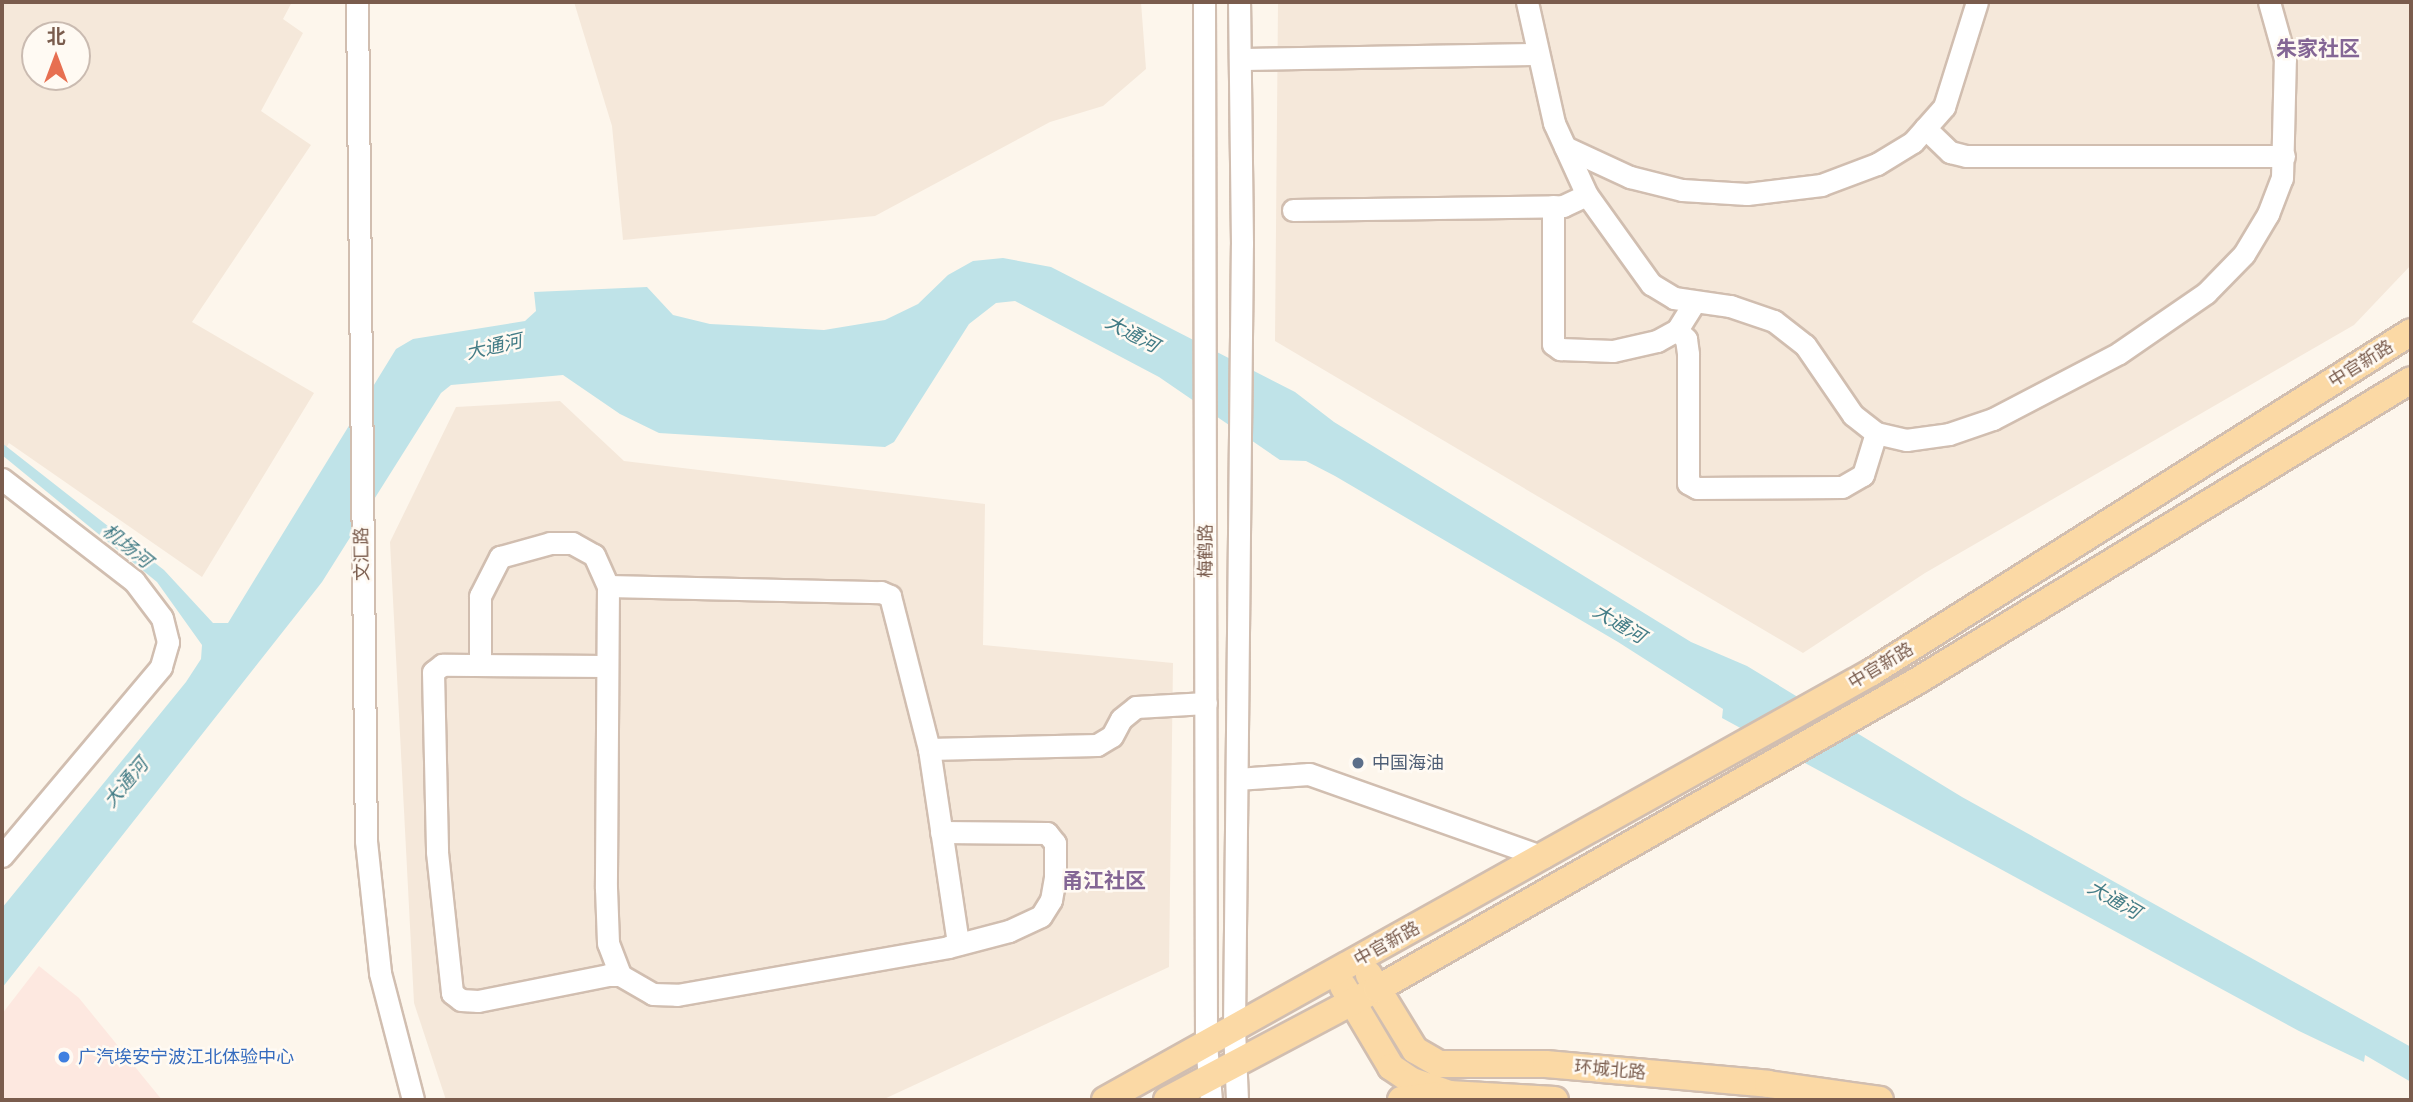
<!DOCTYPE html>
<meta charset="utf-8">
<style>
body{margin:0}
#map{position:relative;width:2413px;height:1102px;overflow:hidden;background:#fdf6ec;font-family:"Fira Sans Condensed","Noto Sans SC",sans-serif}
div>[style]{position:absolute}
.residential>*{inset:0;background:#f5e8da}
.commercial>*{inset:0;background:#fde8e0}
.water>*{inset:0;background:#bfe3e8}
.roads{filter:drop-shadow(2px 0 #d1beb0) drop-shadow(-2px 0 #d1beb0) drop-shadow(0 2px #d1beb0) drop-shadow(0 -2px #d1beb0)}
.minor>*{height:21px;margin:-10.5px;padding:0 10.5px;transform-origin:10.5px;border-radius:10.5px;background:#fff}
.major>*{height:26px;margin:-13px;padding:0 13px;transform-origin:13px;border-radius:13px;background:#fbd9a5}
.dots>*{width:19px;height:19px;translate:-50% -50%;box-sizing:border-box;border:4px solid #fffaf3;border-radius:50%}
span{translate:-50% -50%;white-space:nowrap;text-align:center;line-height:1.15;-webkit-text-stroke:5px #fffaf3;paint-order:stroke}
.street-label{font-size:18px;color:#7a5c4d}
.service-label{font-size:18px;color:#4e5e75}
.left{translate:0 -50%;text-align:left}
.shop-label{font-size:18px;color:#366cbe}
.water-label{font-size:19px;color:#437c86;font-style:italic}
.quarter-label{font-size:21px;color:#846695;font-weight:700}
.frame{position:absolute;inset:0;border:4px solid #7a5c4d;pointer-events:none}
.north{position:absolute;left:21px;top:21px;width:70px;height:70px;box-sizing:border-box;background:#fffaf3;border:2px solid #cabbb1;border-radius:50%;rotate:0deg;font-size:19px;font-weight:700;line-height:28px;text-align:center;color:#7a5c4d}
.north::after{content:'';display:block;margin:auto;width:24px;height:32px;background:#e76f51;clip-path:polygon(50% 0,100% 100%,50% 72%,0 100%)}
</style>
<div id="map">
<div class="residential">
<div style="clip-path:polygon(evenodd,2px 2px,292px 2px,283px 19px,303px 33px,261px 111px,311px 145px,192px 322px,314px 393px,202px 577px,9px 443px,2px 455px,2px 2px,35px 35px,77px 35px,77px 77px,35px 77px,35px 35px)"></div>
<div style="clip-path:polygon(574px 2px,1141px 2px,1146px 69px,1103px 106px,1050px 122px,875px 216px,623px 240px,612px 126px)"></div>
<div style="clip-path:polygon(1278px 2px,2411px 2px,2411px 265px,2354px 325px,1925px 573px,1803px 653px,1275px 341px)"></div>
<div style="clip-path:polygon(560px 401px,624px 461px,985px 504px,983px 645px,1173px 663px,1169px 967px,882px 1100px,446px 1100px,414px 1003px,390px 542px,456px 407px)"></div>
</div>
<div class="commercial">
<div style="clip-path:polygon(39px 966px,79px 998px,162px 1100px,2px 1100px,2px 1014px)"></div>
</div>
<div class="water">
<div style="clip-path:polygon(1003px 258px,1051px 267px,1295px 392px,1334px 422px,1691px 642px,1747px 666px,1962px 797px,2411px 1047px,2411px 1082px,2365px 1055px,2364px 1062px,2299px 1031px,1722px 718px,1723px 709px,1618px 642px,1335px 476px,1306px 461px,1280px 460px,1159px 377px,1015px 301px,996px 303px,969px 324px,894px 442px,885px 447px,659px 433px,620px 414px,563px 375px,451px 385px,441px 393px,322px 582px,2px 988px,2px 908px,186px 682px,201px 659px,202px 645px,157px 582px,2px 455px,2px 443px,164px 570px,213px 623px,228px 623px,396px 349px,413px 339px,525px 321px,536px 311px,534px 292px,647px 287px,673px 315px,710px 324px,824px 330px,885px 320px,918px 304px,948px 275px,973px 261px)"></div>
</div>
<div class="roads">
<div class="minor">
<div style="left:357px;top:2px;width:839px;rotate:89.39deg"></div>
<div style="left:366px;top:841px;width:133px;rotate:83.9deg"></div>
<div style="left:380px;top:973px;width:131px;rotate:75.4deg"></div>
<div style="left:1204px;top:2px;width:1042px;rotate:89.89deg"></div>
<div style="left:1206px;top:1044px;width:56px;rotate:84.9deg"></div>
<div style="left:1527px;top:2px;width:124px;rotate:77.4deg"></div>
<div style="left:1554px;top:123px;width:79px;rotate:65.4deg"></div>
<div style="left:1587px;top:195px;width:110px;rotate:54.3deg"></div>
<div style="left:1651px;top:284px;width:27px;rotate:31deg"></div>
<div style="left:1674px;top:298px;width:57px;rotate:8.1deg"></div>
<div style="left:1730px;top:306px;width:46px;rotate:18.8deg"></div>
<div style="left:1774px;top:321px;width:39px;rotate:38deg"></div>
<div style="left:1805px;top:345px;width:85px;rotate:55.6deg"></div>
<div style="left:1853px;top:415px;width:29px;rotate:38deg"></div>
<div style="left:1876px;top:433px;width:31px;rotate:13deg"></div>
<div style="left:1906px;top:440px;width:43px;rotate:-7.9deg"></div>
<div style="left:1949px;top:434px;width:46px;rotate:-18.8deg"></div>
<div style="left:1993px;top:419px;width:142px;rotate:-27.6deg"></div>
<div style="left:2119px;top:353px;width:106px;rotate:-34.6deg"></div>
<div style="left:2206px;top:293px;width:54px;rotate:-45.7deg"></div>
<div style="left:2244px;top:254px;width:47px;rotate:-59deg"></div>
<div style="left:2268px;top:214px;width:39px;rotate:-69deg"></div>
<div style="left:2282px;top:178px;width:119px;rotate:-88.6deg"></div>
<div style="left:2285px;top:59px;width:59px;rotate:-105.7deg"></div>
<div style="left:1240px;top:59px;width:296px;rotate:-1deg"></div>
<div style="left:1925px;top:128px;width:35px;rotate:44deg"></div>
<div style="left:1950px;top:152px;width:16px;rotate:14deg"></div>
<div style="left:1966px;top:156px;width:318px"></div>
<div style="left:1565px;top:147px;width:72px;rotate:24.8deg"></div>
<div style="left:1630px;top:177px;width:54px;rotate:14deg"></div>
<div style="left:1682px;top:190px;width:65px;rotate:3.5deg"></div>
<div style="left:1747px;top:194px;width:75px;rotate:-6.9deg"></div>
<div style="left:1821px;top:185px;width:60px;rotate:-20.6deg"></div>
<div style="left:1877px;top:164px;width:42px;rotate:-31.4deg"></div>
<div style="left:1913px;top:142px;width:47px;rotate:-48.5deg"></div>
<div style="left:1944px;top:107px;width:110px;rotate:-72.6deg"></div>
<div style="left:1553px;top:206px;width:138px;rotate:90deg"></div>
<div style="left:1553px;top:344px;width:9px;rotate:36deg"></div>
<div style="left:1560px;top:349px;width:53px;rotate:2.2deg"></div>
<div style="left:1613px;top:351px;width:45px;rotate:-12.8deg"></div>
<div style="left:1657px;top:341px;width:23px;rotate:-29deg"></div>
<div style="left:1677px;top:330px;width:32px;rotate:-58deg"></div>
<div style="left:1293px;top:210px;width:270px;rotate:-0.8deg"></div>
<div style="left:1563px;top:206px;width:26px;rotate:-25deg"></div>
<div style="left:1677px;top:330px;width:13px;rotate:45deg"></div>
<div style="left:1686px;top:339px;width:15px;rotate:82deg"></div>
<div style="left:1688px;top:354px;width:129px;rotate:90deg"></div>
<div style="left:1688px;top:483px;width:10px;rotate:29deg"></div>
<div style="left:1697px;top:488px;width:145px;rotate:-0.4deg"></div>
<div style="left:1842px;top:487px;width:24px;rotate:-30deg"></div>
<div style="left:1863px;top:475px;width:44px;rotate:-72.8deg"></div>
<div style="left:2px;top:479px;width:167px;rotate:37.7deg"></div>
<div style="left:134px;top:581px;width:46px;rotate:52.9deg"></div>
<div style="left:162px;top:618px;width:25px;rotate:76deg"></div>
<div style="left:168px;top:642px;width:26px;rotate:106deg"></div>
<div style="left:161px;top:667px;width:247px;rotate:130.1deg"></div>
<div style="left:608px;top:586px;width:273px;rotate:1.3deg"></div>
<div style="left:881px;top:592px;width:10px;rotate:24deg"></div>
<div style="left:890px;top:596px;width:158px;rotate:75.7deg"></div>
<div style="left:929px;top:749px;width:197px;rotate:81.5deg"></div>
<div style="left:480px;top:665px;width:69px;rotate:-90deg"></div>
<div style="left:480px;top:596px;width:44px;rotate:-62.9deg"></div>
<div style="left:500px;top:557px;width:52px;rotate:-15.6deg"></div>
<div style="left:550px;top:543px;width:22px"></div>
<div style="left:572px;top:543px;width:25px;rotate:29deg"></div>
<div style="left:594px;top:555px;width:34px;rotate:66deg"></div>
<div style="left:608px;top:586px;width:302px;rotate:90.4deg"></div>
<div style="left:606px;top:888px;width:55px;rotate:87.9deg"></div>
<div style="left:608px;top:943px;width:34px;rotate:69deg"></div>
<div style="left:604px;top:666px;width:162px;rotate:-179.6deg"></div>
<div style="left:442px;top:665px;width:11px;rotate:142deg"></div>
<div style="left:433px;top:672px;width:180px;rotate:88.7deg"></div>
<div style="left:437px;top:852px;width:142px;rotate:83.9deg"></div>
<div style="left:452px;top:993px;width:11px;rotate:38deg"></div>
<div style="left:461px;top:1000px;width:17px;rotate:3deg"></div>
<div style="left:478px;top:1001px;width:133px;rotate:-11.3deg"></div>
<div style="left:608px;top:975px;width:12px"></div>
<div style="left:620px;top:975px;width:38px;rotate:30deg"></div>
<div style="left:653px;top:994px;width:24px;rotate:2deg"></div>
<div style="left:677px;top:995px;width:275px;rotate:-10deg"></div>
<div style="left:948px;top:947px;width:63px;rotate:-14.7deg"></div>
<div style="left:1009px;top:931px;width:35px;rotate:-25deg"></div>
<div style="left:1041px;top:916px;width:19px;rotate:-58deg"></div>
<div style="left:1051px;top:900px;width:22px;rotate:-80deg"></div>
<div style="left:1055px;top:878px;width:35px;rotate:-90deg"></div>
<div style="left:1055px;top:843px;width:13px;rotate:-129deg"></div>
<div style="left:1047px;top:833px;width:106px;rotate:-179.5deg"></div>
<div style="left:929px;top:749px;width:168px;rotate:-1.4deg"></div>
<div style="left:1097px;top:745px;width:17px;rotate:-31deg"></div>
<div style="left:1112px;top:736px;width:19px;rotate:-62deg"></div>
<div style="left:1121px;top:719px;width:19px;rotate:-39deg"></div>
<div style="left:1136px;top:707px;width:70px;rotate:-3.3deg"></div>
<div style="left:1237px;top:779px;width:72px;rotate:-4deg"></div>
<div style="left:1309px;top:774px;width:249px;rotate:19.5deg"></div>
<div style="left:1237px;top:1100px;width:72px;rotate:-92.4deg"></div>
<div style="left:1234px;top:1028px;width:784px;rotate:-89.42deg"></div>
<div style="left:1242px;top:244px;width:242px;rotate:-90.7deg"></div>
</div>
<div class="major">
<div style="left:1369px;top:975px;width:88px;rotate:58.5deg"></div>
<div style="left:1415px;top:1050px;width:28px;rotate:30deg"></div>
<div style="left:1439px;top:1064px;width:107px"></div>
<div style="left:1546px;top:1064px;width:223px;rotate:5.1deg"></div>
<div style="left:1768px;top:1084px;width:113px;rotate:8.1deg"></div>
<div style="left:1343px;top:986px;width:94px;rotate:59.3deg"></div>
<div style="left:1391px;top:1067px;width:25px;rotate:34deg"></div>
<div style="left:1412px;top:1081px;width:39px;rotate:19deg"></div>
<div style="left:1105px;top:1100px;width:878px;rotate:-29.16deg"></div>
<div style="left:1872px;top:672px;width:637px;rotate:-32.24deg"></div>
<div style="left:1167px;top:1100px;width:238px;rotate:-27.9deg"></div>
<div style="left:1377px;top:989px;width:622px;rotate:-29.7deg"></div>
<div style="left:1917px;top:681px;width:578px;rotate:-31.35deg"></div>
<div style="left:1401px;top:1100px;width:48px;rotate:-7.1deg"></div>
<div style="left:1449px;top:1094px;width:106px;rotate:3.2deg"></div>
</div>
</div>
<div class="dots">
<div style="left:1358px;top:763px;background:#5c6f8a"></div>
<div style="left:64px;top:1057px;background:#3f7fe0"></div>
</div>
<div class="street-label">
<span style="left:2361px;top:364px;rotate:-32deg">中官新路</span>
<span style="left:1206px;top:551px;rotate:-90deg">梅鹤路</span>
<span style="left:362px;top:554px;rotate:-91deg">文汇路</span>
<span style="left:1881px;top:666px;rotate:-31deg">中官新路</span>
<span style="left:1387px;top:944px;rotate:-29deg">中官新路</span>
<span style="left:1610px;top:1070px;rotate:5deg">环城北路</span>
</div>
<div class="service-label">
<span class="left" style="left:1372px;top:763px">中国海油</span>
</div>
<div class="shop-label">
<span class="left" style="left:78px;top:1057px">广汽埃安宁波江北体验中心</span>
</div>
<div class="water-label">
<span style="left:1132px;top:334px;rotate:28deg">大通河</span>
<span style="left:494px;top:347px;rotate:-13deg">大通河</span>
<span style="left:127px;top:546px;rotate:39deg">机场河</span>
<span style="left:1619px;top:624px;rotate:31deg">大通河</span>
<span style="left:126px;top:783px;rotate:-50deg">大通河</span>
<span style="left:2114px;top:900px;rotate:30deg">大通河</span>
</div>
<div class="quarter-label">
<span style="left:2318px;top:49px">朱家社区</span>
<span style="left:1104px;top:881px">甬江社区</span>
</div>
<div class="frame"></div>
<div class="north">北</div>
</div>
